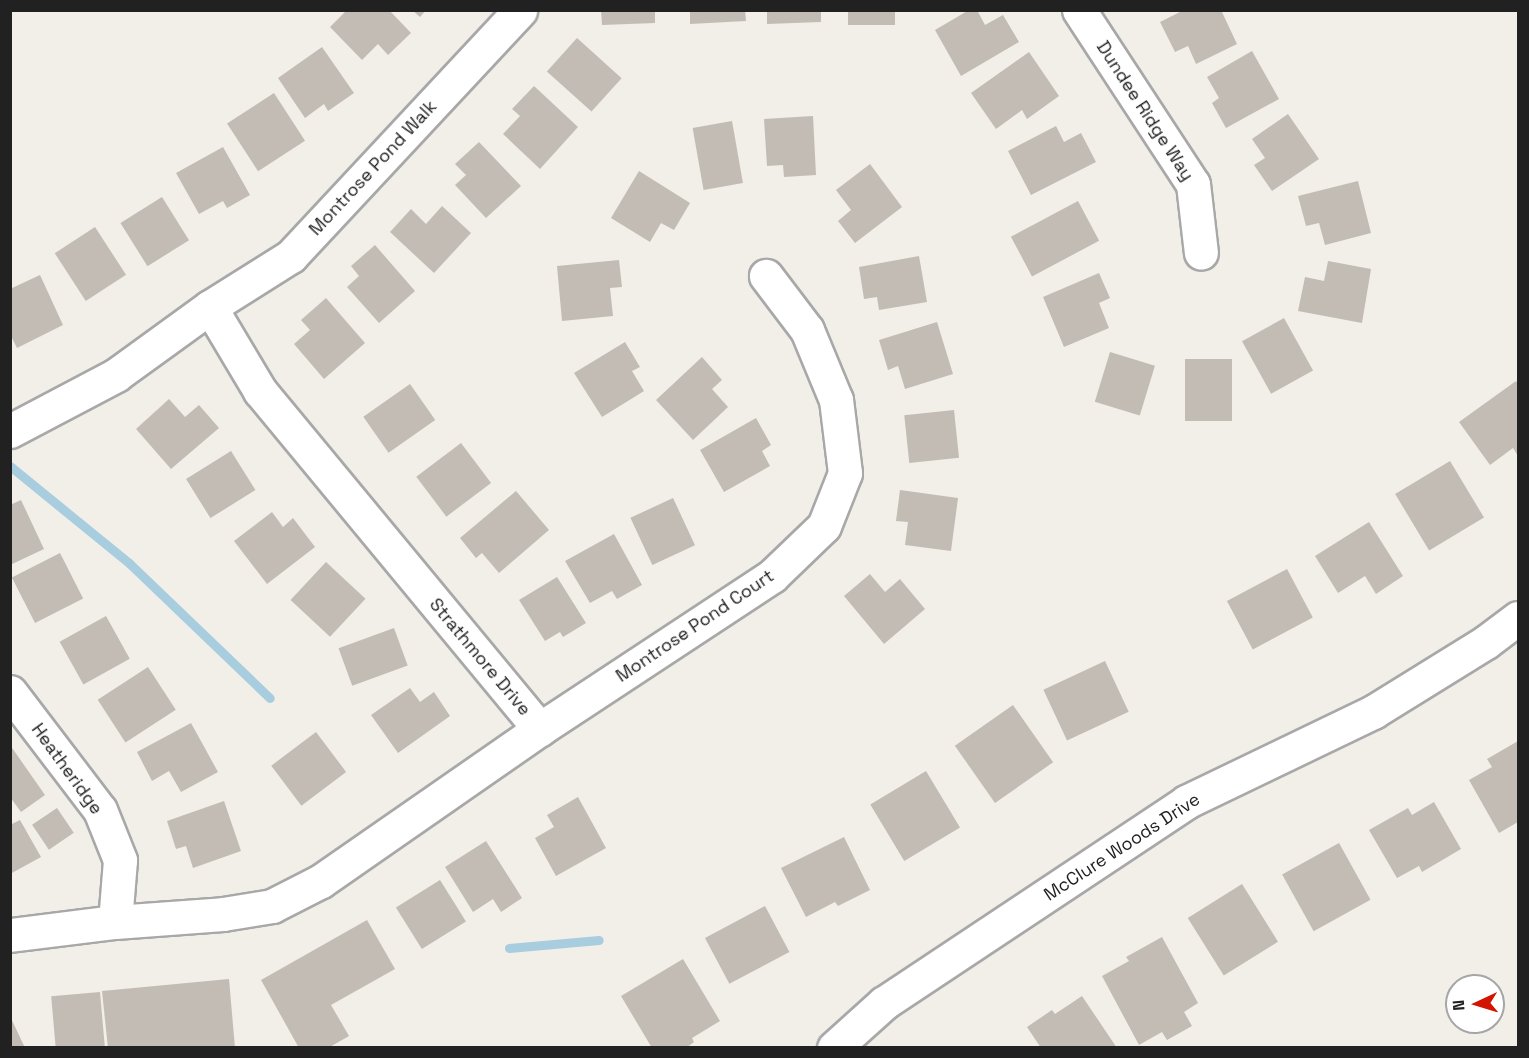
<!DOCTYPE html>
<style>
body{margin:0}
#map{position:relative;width:1529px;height:1058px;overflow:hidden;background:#f1efe8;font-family:"Space Grotesk",sans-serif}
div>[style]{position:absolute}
.stream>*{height:9px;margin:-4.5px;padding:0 4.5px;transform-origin:4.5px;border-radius:4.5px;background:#a8cddf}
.building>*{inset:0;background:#c2bcb4;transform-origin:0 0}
.roads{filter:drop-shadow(2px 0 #a8a8a8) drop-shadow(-2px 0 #a8a8a8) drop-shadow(0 2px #a8a8a8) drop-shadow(0 -2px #a8a8a8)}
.minor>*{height:33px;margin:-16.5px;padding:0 16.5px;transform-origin:16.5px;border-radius:16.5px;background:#fff}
span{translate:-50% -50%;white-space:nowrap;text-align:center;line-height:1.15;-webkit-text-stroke:5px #fff;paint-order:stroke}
.street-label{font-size:18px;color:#212121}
.frame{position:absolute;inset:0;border:12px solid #212121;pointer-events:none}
.north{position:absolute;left:1445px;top:974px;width:60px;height:60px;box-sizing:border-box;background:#fff;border:2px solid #a6a6a6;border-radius:50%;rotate:266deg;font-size:16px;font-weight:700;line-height:24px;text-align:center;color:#212121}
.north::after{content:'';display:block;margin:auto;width:21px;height:27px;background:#d21400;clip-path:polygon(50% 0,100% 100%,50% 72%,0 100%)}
</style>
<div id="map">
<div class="stream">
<div style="left:10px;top:466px;width:154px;rotate:39.2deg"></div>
<div style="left:129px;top:563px;width:195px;rotate:43.8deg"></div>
<div style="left:509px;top:948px;width:90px;rotate:-5.1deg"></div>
</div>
<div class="building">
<div style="clip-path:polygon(347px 10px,389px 10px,411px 33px,388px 55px,378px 44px,362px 60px,330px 27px)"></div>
<div style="clip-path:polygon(412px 10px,426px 10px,420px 17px)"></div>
<div style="clip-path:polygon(601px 10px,655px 10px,655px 23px,602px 25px)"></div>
<div style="clip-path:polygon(690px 10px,745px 10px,746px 21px,690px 24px)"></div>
<div style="clip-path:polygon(767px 10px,821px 10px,821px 22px,767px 24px)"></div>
<div style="left:848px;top:10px;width:47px;height:15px"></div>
<div style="clip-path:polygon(969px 10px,977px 10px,985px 25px,1003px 15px,1019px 42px,961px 76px,935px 30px)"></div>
<div style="clip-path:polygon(1184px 10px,1221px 10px,1237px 44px,1196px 64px,1188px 46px,1175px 52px,1160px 22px)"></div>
<div style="left:577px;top:38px;width:60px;height:45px;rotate:42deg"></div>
<div style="clip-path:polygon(322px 47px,354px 93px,328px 111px,324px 104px,305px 118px,278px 78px)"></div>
<div style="clip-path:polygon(1252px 51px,1279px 99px,1226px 128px,1212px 103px,1219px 98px,1207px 77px)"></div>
<div style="clip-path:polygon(1029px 52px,1059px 96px,1027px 119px,1022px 110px,996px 129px,971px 93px)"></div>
<div style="clip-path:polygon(534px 86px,578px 127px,540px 169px,503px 134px,520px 116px,512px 109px)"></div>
<div style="left:274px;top:93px;width:57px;height:56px;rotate:57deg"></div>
<div style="clip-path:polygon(1288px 114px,1319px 159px,1272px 191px,1254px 165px,1265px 158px,1252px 139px)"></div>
<div style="clip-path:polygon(813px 116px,816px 175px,784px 177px,783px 165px,767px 166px,764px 119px)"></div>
<div style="left:732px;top:121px;width:63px;height:40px;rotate:80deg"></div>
<div style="clip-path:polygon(1056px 126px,1064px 142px,1081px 133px,1096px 162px,1031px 195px,1008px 151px)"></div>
<div style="clip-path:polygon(479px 142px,521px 186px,486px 218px,455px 185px,466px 175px,455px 164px)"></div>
<div style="clip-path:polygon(223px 147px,250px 195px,227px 208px,223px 201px,199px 214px,176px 173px)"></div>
<div style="clip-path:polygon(870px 164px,902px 207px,855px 243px,838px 221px,851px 210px,836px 190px)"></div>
<div style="clip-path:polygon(639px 171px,690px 203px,674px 230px,661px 223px,650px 242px,611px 218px)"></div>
<div style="clip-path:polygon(1358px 181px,1371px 233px,1325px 245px,1319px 223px,1306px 226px,1298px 196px)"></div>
<div style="left:162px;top:197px;width:51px;height:49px;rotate:58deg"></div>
<div style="left:1078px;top:201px;width:45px;height:76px;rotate:62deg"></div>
<div style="clip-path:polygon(442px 206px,471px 233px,434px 273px,390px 232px,411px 209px,426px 224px)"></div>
<div style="left:95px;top:227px;width:57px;height:48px;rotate:57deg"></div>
<div style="clip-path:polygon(375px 245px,415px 291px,379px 323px,347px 287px,359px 276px,351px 266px)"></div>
<div style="clip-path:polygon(919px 256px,927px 302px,879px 310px,877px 297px,864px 299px,859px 267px)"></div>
<div style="clip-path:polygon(619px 260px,622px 287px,610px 288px,613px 316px,562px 321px,557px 266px)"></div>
<div style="clip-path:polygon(1328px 261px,1371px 269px,1362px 323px,1298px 311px,1305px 277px,1324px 281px)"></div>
<div style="clip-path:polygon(1099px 273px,1110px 298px,1099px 303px,1109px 328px,1064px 347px,1043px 297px)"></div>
<div style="clip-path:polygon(40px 275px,63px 325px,17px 348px,10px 334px,10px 289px)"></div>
<div style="clip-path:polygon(326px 298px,365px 343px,324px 379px,294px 344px,310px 330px,301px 320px)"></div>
<div style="left:1284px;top:318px;width:60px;height:48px;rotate:61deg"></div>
<div style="clip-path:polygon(937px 322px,953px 374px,905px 389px,898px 366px,888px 370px,879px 340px)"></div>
<div style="clip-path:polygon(625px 342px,640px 367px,632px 371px,644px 391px,602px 417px,574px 373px)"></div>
<div style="left:1110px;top:352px;width:47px;height:52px;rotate:17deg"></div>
<div style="clip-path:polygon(702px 357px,722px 380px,712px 389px,728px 407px,693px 440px,656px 400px)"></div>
<div style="left:1185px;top:359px;width:47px;height:62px"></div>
<div style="clip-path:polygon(1516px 381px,1518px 384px,1518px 456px,1513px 448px,1490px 465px,1459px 422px)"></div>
<div style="left:410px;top:384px;width:44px;height:57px;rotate:55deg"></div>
<div style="clip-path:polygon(169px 399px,185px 417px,199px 405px,219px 428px,171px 469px,136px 429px)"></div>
<div style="left:954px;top:410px;width:48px;height:50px;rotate:84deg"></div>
<div style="clip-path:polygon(756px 418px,771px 445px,762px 451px,770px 466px,724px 492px,700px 450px)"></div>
<div style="left:461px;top:443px;width:50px;height:56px;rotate:53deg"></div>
<div style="left:231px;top:451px;width:46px;height:53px;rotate:58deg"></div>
<div style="left:1450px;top:461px;width:66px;height:64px;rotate:59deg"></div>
<div style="clip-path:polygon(900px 490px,958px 498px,951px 551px,905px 545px,908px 522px,896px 521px)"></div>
<div style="clip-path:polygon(516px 491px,549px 530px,499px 573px,482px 553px,476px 558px,460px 538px)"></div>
<div style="left:673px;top:498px;width:52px;height:47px;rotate:65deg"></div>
<div style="clip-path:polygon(21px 500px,44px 549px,10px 565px,10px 505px)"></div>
<div style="clip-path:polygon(272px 512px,283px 527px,293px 518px,315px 547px,267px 584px,234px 541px)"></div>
<div style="clip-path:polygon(1369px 522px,1403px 576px,1376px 594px,1365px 576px,1338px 593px,1315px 556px)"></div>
<div style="clip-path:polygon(614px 534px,642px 585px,617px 599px,612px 591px,590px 603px,565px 561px)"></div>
<div style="left:60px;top:553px;width:51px;height:54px;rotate:63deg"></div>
<div style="left:326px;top:562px;width:54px;height:52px;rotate:43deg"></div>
<div style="left:1287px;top:569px;width:55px;height:68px;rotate:62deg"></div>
<div style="clip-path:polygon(870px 574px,885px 592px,900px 579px,925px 609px,884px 644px,844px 596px)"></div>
<div style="clip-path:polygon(557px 577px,586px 623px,563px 637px,560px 632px,545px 641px,519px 600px)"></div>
<div style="left:106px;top:616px;width:49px;height:53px;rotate:61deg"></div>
<div style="left:394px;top:628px;width:40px;height:59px;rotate:70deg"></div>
<div style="left:1105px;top:661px;width:56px;height:68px;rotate:65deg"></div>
<div style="left:148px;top:667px;width:51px;height:60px;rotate:57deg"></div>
<div style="clip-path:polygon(410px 688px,420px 702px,434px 692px,450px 716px,398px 753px,371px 715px)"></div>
<div style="left:1013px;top:705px;width:70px;height:71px;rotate:55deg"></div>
<div style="clip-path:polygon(191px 723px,218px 772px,181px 792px,169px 771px,152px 781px,137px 752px)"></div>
<div style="left:316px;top:732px;width:50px;height:56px;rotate:53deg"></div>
<div style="clip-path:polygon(1518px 741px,1518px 822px,1499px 833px,1469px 780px,1492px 767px,1487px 759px)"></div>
<div style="clip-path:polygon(10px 745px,45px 795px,21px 812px,10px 797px)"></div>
<div style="left:926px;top:771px;width:66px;height:65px;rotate:59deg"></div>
<div style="clip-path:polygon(578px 797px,606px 848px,556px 876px,535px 838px,554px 827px,547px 815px)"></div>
<div style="clip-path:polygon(224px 801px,241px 851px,193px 868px,186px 846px,176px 849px,167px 821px)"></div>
<div style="clip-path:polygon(1434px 802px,1461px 849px,1422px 872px,1419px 866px,1397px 878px,1369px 830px,1408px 808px,1412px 815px)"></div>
<div style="left:57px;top:808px;width:30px;height:30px;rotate:56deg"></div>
<div style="clip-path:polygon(20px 820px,41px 857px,10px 874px,10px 825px)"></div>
<div style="clip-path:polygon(844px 837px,870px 890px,838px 906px,835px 902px,806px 917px,781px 868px)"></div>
<div style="clip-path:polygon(486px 841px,522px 898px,501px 912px,493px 899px,473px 912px,445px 867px)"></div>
<div style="left:1339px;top:843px;width:65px;height:65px;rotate:61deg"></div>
<div style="left:440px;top:880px;width:49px;height:52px;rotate:58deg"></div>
<div style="left:1242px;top:884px;width:68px;height:64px;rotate:58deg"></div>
<div style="left:765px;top:906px;width:52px;height:68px;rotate:62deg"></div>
<div style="clip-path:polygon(367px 920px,395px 969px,331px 1005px,349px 1036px,328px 1048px,299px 1048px,261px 980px)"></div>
<div style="clip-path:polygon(1162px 937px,1198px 1003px,1184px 1012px,1192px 1026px,1167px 1040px,1162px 1032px,1139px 1045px,1102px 976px,1129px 961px,1126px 957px)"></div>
<div style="clip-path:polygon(683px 959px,720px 1021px,692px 1038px,694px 1042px,686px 1048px,652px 1048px,621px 996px)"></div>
<div style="clip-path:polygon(229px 979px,235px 1048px,108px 1048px,102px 991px)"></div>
<div style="left:100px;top:992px;width:56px;height:49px;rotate:85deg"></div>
<div style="clip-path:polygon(1082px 996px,1117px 1048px,1041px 1048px,1027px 1027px,1052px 1010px,1055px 1014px)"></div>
<div style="clip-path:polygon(10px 1016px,25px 1048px,10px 1048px)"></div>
</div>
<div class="roads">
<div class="minor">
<div style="left:1079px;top:10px;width:208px;rotate:56.8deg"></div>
<div style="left:1193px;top:184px;width:69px;rotate:83.4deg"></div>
<div style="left:210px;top:307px;width:98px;rotate:59.2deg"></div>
<div style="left:260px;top:391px;width:439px;rotate:50.4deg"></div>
<div style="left:10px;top:431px;width:120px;rotate:-27.8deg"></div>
<div style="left:116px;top:375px;width:116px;rotate:-35.9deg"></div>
<div style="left:210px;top:307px;width:96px;rotate:-32.2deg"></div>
<div style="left:291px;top:256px;width:336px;rotate:-47deg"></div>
<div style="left:10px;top:692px;width:148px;rotate:52.7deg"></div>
<div style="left:100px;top:810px;width:54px;rotate:68.2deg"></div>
<div style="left:120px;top:860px;width:62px;rotate:94.6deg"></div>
<div style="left:10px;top:935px;width:106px;rotate:-7.1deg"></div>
<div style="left:115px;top:922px;width:108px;rotate:-4.2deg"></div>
<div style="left:223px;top:914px;width:50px;rotate:-9.3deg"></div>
<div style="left:272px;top:906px;width:55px;rotate:-27deg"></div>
<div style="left:321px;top:881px;width:267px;rotate:-34.8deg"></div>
<div style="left:540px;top:729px;width:278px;rotate:-33.4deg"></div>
<div style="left:772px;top:576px;width:72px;rotate:-43.9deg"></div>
<div style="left:824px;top:526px;width:57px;rotate:-68.4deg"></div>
<div style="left:845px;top:473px;width:74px;rotate:-97deg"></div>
<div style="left:836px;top:400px;width:76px;rotate:-112.5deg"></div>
<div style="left:807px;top:330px;width:68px;rotate:-127.2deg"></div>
<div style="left:834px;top:1048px;width:67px;rotate:-42deg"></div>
<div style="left:884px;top:1003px;width:363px;rotate:-33.6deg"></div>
<div style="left:1186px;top:802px;width:208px;rotate:-25.7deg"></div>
<div style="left:1373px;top:712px;width:133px;rotate:-31.8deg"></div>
<div style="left:1486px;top:642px;width:40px;rotate:-37deg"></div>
</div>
</div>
<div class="street-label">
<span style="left:1145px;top:111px;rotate:57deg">Dundee Ridge Way</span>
<span style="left:373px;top:168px;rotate:-47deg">Montrose Pond Walk</span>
<span style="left:695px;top:626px;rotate:-34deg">Montrose Pond Court</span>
<span style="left:480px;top:657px;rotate:50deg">Strathmore Drive</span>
<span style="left:67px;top:769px;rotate:54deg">Heatheridge</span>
<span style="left:1122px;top:847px;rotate:-33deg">McClure Woods Drive</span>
</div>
<div class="frame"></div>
<div class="north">N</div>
</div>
